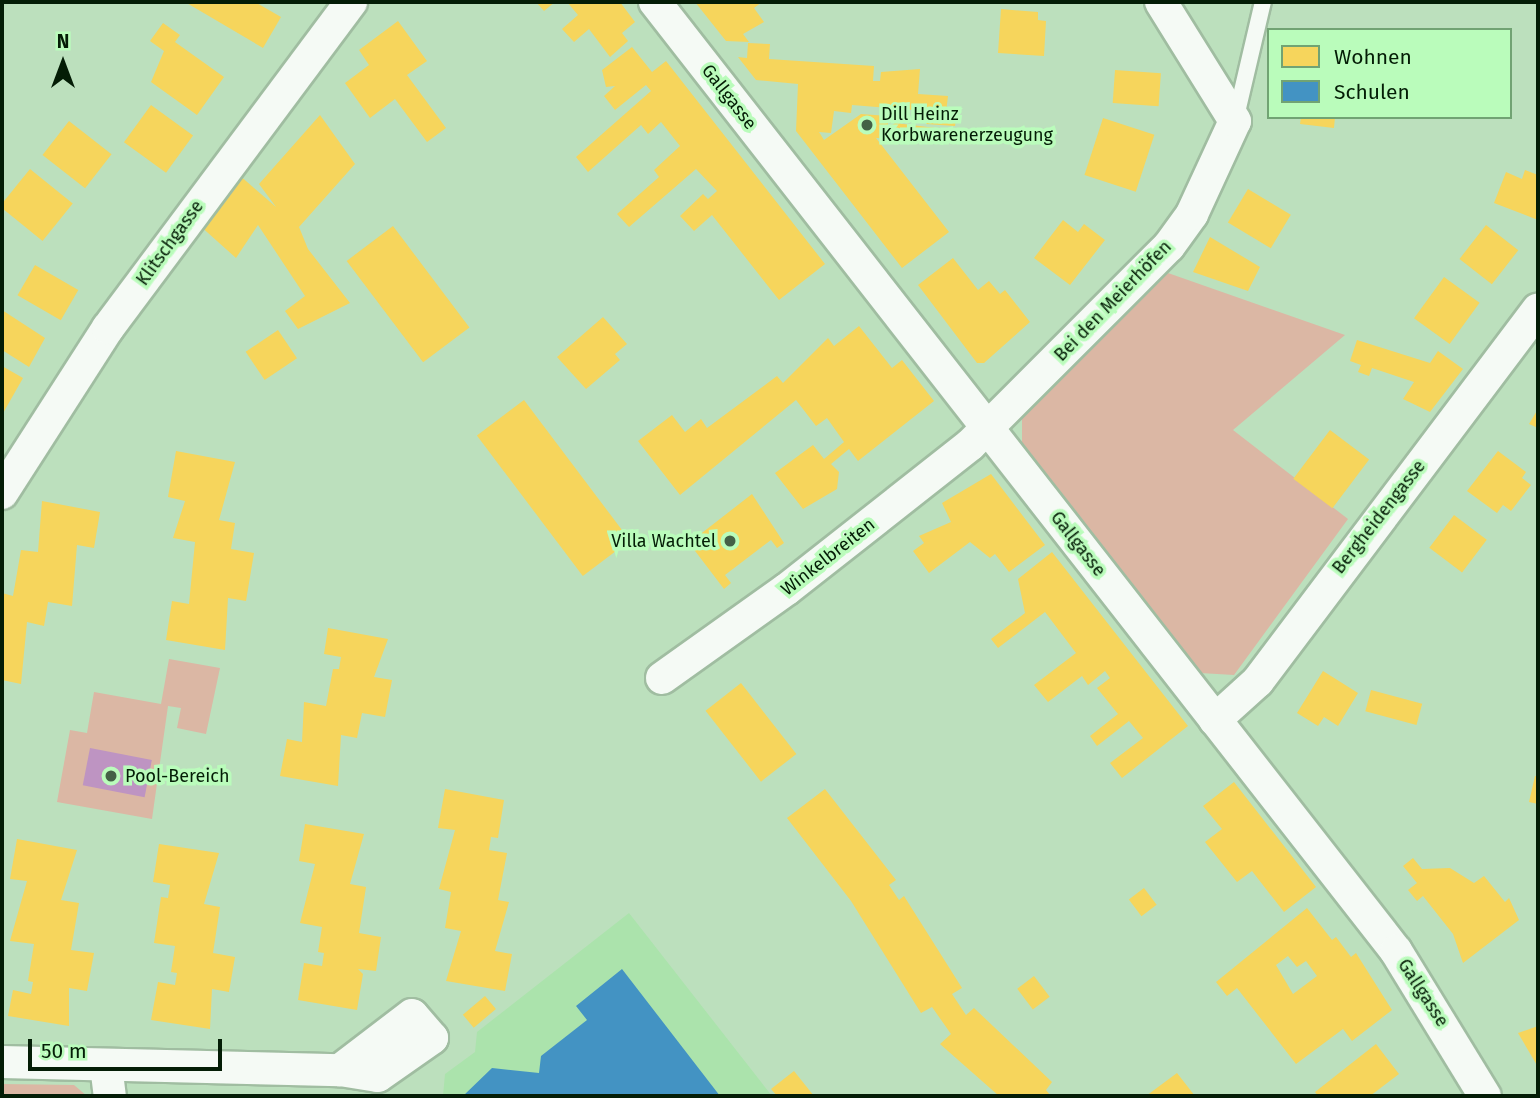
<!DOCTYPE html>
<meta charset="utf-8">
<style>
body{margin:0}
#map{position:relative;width:1540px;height:1098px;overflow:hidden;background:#bce0bd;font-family:"Fira Sans",sans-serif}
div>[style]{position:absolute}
.built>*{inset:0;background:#abe3ac}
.green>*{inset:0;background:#dbb7a4}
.water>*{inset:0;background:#be94c2;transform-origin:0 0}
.homes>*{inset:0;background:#f6d55c;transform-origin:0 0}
.schools>*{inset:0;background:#4393c3}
.roads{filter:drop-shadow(2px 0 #a0bda1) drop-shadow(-2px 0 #a0bda1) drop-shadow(0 2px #a0bda1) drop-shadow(0 -2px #a0bda1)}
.service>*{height:16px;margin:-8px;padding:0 8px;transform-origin:8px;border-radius:8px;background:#f5faf5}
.minor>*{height:32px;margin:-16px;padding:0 16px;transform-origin:16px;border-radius:16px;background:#f5faf5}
.dots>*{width:19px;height:19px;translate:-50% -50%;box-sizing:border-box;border:4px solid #bafcbb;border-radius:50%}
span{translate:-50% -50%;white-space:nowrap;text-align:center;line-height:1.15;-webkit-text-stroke:7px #bafcbb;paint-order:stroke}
.street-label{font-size:18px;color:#041d06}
.poi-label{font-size:18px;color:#041d06}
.left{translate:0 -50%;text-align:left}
.right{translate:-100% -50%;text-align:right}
.frame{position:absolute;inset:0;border:4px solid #041d06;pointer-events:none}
.legend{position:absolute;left:1267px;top:28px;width:245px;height:91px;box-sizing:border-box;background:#bafcbb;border:2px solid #71a373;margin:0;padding:9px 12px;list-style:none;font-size:21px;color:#041d06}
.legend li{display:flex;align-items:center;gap:14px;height:35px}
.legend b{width:35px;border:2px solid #71a373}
.north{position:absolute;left:28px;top:28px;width:70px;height:70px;-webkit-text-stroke:5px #bafcbb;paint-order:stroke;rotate:0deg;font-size:19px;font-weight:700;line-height:28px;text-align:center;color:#041d06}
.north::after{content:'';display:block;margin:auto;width:24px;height:32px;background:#041d06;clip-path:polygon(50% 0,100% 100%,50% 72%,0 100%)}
.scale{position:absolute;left:28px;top:1039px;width:194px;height:32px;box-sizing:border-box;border:4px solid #041d06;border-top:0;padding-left:9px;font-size:21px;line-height:24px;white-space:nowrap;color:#041d06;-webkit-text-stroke:5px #bafcbb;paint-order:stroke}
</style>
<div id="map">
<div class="built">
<div style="clip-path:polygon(629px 913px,772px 1096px,443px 1096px,445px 1074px,475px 1052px,477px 1032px)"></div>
</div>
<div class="green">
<div style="clip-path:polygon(1168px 273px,1345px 335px,1233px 430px,1348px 519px,1234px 675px,1200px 673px,1022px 443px,1022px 418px)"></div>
<div style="clip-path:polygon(169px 659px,220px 668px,206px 734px,177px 728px,181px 708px,168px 706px,152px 819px,57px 802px,70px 730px,87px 733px,94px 692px,161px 704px)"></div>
<div style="clip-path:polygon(2px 1084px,74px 1085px,87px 1096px,2px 1096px)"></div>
</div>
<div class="water">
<div style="left:90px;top:748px;width:63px;height:38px;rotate:11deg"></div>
</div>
<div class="homes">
<div style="clip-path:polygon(185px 2px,255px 2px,281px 17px,263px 48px)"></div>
<div style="clip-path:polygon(536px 2px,555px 2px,544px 11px)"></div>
<div style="clip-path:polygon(567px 2px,620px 2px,635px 22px,622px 33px,628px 41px,610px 57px,589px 29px,574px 42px,562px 29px,578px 15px)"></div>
<div style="clip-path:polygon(695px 2px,762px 2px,754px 8px,764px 22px,743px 34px,749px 42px,726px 41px)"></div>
<div style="clip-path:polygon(1001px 9px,1038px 12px,1038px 20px,1046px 21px,1044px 56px,998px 53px)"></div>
<div style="clip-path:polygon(398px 21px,427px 61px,407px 75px,446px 128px,427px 142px,395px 99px,370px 118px,345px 83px,369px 65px,359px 50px)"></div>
<div style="clip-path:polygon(163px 23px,180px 35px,175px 42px,224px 77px,197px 115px,151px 82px,164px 51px,150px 41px)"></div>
<div style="clip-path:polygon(748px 43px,770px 44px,769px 59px,874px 66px,873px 81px,880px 81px,881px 72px,920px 69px,918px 94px,948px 96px,946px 112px,957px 113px,955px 126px,926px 124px,926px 111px,852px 105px,851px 113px,834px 111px,831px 133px,819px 132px,824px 140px,861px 114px,888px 116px,888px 128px,895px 123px,944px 129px,943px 141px,876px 138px,949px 232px,902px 268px,796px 131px,798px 84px,756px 80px,738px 57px,747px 58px)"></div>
<div style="clip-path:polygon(632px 47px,652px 72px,666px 61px,825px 264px,779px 300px,712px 215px,694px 231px,680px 216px,703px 194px,708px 199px,717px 191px,696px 169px,629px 227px,617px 214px,659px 177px,654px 170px,680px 146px,661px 122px,648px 134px,641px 125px,588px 172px,576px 157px,651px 91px,646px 85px,615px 110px,604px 96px,615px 86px,606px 87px,602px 70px)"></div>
<div style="left:1115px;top:70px;width:46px;height:33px;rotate:4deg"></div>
<div style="left:151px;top:105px;width:52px;height:46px;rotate:36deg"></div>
<div style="clip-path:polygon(320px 115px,355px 164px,299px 227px,308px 249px,350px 303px,298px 329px,285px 311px,305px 296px,258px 225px,236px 258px,198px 224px,238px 174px,276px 207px,259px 184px)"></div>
<div style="clip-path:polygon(1301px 117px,1335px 117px,1334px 128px,1300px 124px)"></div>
<div style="left:1103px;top:118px;width:54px;height:60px;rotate:18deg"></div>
<div style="left:69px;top:121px;width:54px;height:43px;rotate:38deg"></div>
<div style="left:30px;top:169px;width:55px;height:48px;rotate:39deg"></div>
<div style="clip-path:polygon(1525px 170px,1538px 175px,1538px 220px,1494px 203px,1506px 172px,1522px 179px)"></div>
<div style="left:1248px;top:189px;width:50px;height:39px;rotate:31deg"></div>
<div style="clip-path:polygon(1063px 220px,1078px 232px,1084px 224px,1105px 240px,1070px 285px,1034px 258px)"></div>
<div style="left:1486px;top:225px;width:41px;height:43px;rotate:38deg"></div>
<div style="left:393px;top:226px;width:127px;height:58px;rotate:53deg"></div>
<div style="clip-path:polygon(1210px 237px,1260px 267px,1248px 291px,1193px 272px)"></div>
<div style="clip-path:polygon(953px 258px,978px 290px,989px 281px,1000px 294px,1005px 290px,1030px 322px,984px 363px,977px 363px,918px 285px)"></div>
<div style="left:35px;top:265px;width:50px;height:35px;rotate:30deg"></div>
<div style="left:1444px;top:277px;width:44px;height:51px;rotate:36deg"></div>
<div style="clip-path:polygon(2px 310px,45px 338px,29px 367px,2px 350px)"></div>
<div style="clip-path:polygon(603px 317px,627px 344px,615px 354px,620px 360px,586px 389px,557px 357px)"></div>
<div style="clip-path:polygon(859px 326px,892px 368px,902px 360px,934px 401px,858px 461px,849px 449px,831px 464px,839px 472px,837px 489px,803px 509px,775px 473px,813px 445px,824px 459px,844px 442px,827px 418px,816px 426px,796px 400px,680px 495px,638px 441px,672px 415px,685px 432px,701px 419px,707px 428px,777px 376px,783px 383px,828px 338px,834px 346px)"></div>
<div style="left:278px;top:330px;width:34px;height:39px;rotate:56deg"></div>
<div style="clip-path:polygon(1357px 340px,1430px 363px,1438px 351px,1463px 369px,1430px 412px,1403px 399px,1414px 382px,1372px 368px,1369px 376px,1358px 372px,1361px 365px,1350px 361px)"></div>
<div style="clip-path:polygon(2px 366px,23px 378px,2px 415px)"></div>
<div style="left:524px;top:400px;width:176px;height:59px;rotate:53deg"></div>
<div style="clip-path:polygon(1538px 409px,1538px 428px,1529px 424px)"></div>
<div style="left:1330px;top:430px;width:49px;height:61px;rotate:37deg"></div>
<div style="clip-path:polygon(176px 451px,235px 462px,219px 520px,235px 523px,231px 549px,254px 553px,246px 601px,228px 598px,225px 650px,166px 640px,172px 601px,189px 604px,195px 542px,173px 538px,185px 501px,168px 497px)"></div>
<div style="clip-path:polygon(1498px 451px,1526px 472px,1522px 478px,1531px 485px,1511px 511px,1503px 505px,1497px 513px,1467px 491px)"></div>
<div style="clip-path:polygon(991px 474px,1045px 545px,1009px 572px,995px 554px,990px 558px,970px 542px,929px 573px,913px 551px,924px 543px,919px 536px,951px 522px,942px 503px)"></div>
<div style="clip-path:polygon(752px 494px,784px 543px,777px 548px,771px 540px,725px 575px,731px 583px,724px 589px,689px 543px)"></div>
<div style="clip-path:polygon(42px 501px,100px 512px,94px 548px,77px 545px,72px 606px,48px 602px,44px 626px,27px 622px,21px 684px,2px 680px,2px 593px,13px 596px,21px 550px,38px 552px)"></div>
<div style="left:1454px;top:515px;width:41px;height:41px;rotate:37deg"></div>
<div style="clip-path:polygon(1052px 552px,1188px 726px,1122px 778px,1110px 763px,1143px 738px,1129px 721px,1097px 746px,1090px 736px,1118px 714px,1097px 688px,1110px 678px,1105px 671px,1088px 685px,1082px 676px,1048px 702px,1034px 685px,1076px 653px,1045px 612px,998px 648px,991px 639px,1025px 613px,1018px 579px)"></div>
<div style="clip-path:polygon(328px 628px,388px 639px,374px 677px,392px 680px,385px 717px,362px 713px,357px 738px,341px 735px,338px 786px,280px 776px,287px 739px,302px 742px,304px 702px,326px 706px,333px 669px,339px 669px,341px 657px,324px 654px)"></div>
<div style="clip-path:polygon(1323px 671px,1358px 693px,1338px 726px,1324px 717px,1318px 726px,1297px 713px)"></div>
<div style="left:741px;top:683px;width:90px;height:45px;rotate:52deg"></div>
<div style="left:1371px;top:690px;width:53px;height:22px;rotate:15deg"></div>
<div style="clip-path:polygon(1535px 776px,1538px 777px,1538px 804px,1529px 802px)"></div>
<div style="clip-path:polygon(1234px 782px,1316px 887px,1284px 912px,1252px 871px,1237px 882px,1205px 842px,1222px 829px,1203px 806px)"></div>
<div style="clip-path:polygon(445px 789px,504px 800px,498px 838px,491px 837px,489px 850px,507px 853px,498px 900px,509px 902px,495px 951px,512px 954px,505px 991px,446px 981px,461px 931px,445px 928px,451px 892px,439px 889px,455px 830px,438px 828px)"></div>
<div style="clip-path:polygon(825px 789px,896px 880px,889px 885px,899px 900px,904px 896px,962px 988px,952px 994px,966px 1015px,974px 1008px,1052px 1082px,1046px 1090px,1051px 1096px,999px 1096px,940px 1044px,951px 1034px,932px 1007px,921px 1013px,851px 901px,787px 818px)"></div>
<div style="clip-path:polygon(305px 824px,364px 834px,350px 884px,366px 887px,359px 933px,381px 937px,376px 971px,358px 969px,363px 974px,357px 1010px,298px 1000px,304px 963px,322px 966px,324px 953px,318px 952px,322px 927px,300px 923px,315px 864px,299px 861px)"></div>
<div style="clip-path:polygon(17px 839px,77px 850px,61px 900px,79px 903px,71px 950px,94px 953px,87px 991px,69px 988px,69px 1026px,8px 1016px,13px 990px,31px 994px,33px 982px,28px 981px,34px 944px,10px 941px,27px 881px,10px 879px)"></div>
<div style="clip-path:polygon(159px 844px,219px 853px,204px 904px,220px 907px,213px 953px,235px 957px,229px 992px,212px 989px,210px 1029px,151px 1020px,158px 982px,175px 985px,177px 973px,171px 972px,175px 946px,154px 943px,161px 897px,168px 898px,170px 885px,153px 882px)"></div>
<div style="clip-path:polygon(1413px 858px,1422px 869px,1450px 868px,1474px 883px,1484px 876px,1505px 902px,1509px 898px,1519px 920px,1463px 963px,1453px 934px,1423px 896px,1417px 901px,1408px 890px,1417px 883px,1403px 866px)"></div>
<div style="left:1144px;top:888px;width:21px;height:19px;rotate:53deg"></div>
<div style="clip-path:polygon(evenodd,1307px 908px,1332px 940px,1336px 937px,1351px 957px,1356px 953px,1392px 1010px,1352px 1041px,1343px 1029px,1296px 1064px,1237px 988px,1227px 996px,1216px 982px,1307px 908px,1288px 956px,1297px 967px,1306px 961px,1317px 976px,1293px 994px,1276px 965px,1288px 956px)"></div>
<div style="left:1034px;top:976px;width:26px;height:21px;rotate:53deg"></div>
<div style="left:485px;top:996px;width:17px;height:29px;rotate:50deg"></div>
<div style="clip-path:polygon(1538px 1026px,1538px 1067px,1518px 1033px)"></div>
<div style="clip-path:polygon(1376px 1044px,1399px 1074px,1370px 1096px,1318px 1096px,1315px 1092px)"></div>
<div style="clip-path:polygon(794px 1071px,814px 1096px,777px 1096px,771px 1089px)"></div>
<div style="clip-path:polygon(1177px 1073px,1195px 1096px,1146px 1096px)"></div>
</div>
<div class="schools">
<div style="clip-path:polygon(622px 969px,720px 1096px,463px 1096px,492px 1068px,539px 1073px,541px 1056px,587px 1020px,576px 1006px)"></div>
</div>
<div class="roads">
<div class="service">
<div style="left:1235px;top:121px;width:122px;rotate:-76.8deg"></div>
</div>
<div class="minor">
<div style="left:655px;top:2px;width:1204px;rotate:52.02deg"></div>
<div style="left:1396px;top:951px;width:170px;rotate:58.5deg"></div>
<div style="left:2px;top:493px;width:196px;rotate:-57.3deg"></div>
<div style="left:108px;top:328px;width:407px;rotate:-53.3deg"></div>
<div style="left:662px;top:678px;width:153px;rotate:-35.5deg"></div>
<div style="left:787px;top:589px;width:233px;rotate:-38.2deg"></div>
<div style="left:970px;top:445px;width:281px;rotate:-45deg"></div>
<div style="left:1169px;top:246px;width:39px;rotate:-54deg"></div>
<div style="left:1192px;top:214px;width:102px;rotate:-65.2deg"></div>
<div style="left:1235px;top:121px;width:140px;rotate:-121.9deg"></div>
<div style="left:1215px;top:720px;width:58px;rotate:-42.2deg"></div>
<div style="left:1258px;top:681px;width:465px;rotate:-53deg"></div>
<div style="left:2px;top:1062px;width:338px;rotate:1.4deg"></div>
<div style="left:340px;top:1070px;width:38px;rotate:9deg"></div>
<div style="left:378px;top:1076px;width:66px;rotate:-35.1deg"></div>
<div style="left:432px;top:1038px;width:30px;rotate:-131deg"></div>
<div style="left:412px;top:1015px;width:91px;rotate:142.6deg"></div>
<div style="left:106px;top:1065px;width:31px;rotate:83deg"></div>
</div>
</div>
<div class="dots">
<div style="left:867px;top:125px;background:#446146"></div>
<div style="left:730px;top:541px;background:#446146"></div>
<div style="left:111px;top:776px;background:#446146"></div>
</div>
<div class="street-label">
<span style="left:729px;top:97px;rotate:52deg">Gallgasse</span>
<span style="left:170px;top:243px;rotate:-54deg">Klitschgasse</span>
<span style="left:1113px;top:301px;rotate:-46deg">Bei den Meierhöfen</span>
<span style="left:1379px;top:517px;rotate:-52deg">Bergheidengasse</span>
<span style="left:1078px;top:544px;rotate:52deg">Gallgasse</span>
<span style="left:828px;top:557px;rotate:-38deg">Winkelbreiten</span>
<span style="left:1423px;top:993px;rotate:57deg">Gallgasse</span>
</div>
<div class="poi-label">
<span class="left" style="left:881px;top:125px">Dill Heinz<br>Korbwarenerzeugung</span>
<span class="right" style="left:716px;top:541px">Villa Wachtel</span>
<span class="left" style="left:125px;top:776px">Pool-Bereich</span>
</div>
<div class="frame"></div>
<ul class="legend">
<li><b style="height:19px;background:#f6d55c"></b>Wohnen</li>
<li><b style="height:19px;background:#4393c3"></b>Schulen</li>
</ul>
<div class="north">N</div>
<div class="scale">50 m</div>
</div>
